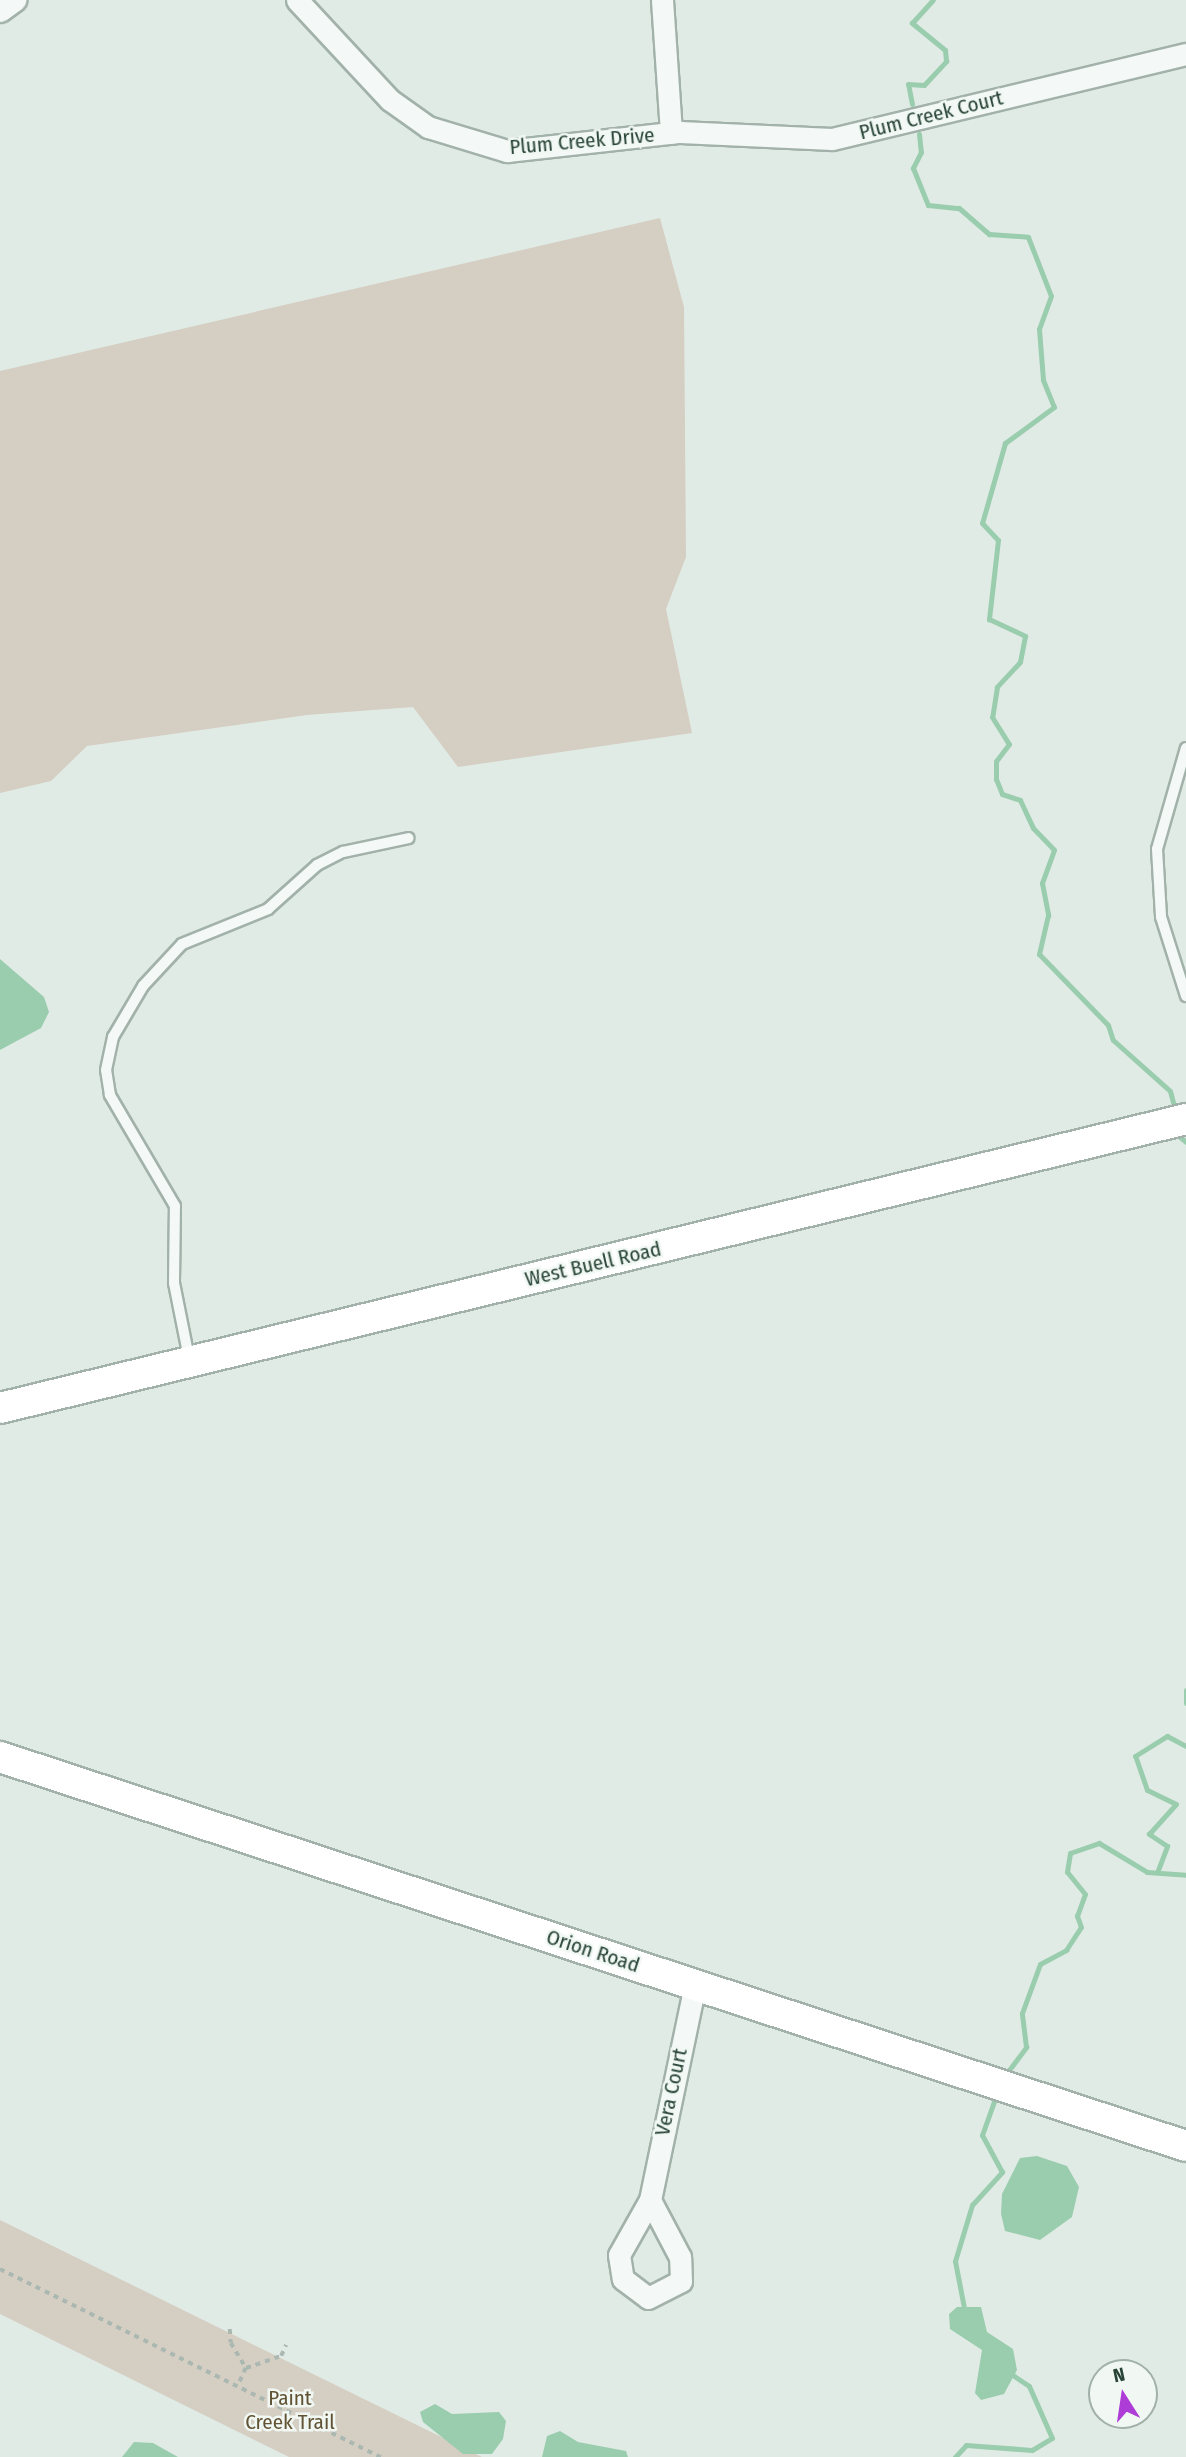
<!DOCTYPE html>
<style>
body{margin:0}
#map{position:relative;width:1186px;height:2457px;overflow:hidden;background:#e1ebe6;font-family:"Fira Sans Condensed",sans-serif}
div>[style]{position:absolute}
.green>*{inset:0;background:#d5cec2}
.water>*{inset:0;background:#9acdae}
.stream>*{height:5px;margin:-2.5px;padding:0 2.5px;transform-origin:2.5px;border-radius:2.5px;background:#9acdae}
.path>*{height:3.5px;margin-top:-1.75px;transform-origin:0;background:repeating-linear-gradient(90deg,#abb8b2 0 5px,transparent 0 10px)}
.roads{filter:drop-shadow(2px 0 #a2b2aa) drop-shadow(-2px 0 #a2b2aa) drop-shadow(0 2px #a2b2aa) drop-shadow(0 -2px #a2b2aa)}
.lane>*{height:10px;margin:-5px;padding:0 5px;transform-origin:5px;border-radius:5px;background:#f4f9f7}
.street>*{height:21px;margin:-10.5px;padding:0 10.5px;transform-origin:10.5px;border-radius:10.5px;background:#f4f9f7}
.secondary>*{height:30px;margin:-15px;padding:0 15px;transform-origin:15px;border-radius:15px;background:#fff}
span{translate:-50% -50%;white-space:nowrap;text-align:center;line-height:1.15;-webkit-text-stroke:5px #f1f8f4;paint-order:stroke}
.street-label{font-size:21px;color:#284436}
.park-label{font-size:21px;color:#615334}
.north{position:absolute;left:1088px;top:2359px;width:70px;height:70px;box-sizing:border-box;background:#f1f8f4;border:2px solid #a1b0a8;border-radius:50%;rotate:348deg;font-size:19px;font-weight:700;line-height:28px;text-align:center;color:#284436}
.north::after{content:'';display:block;margin:auto;width:24px;height:32px;background:#ae3dd8;clip-path:polygon(50% 0,100% 100%,50% 72%,0 100%)}
</style>
<div id="map">
<div class="green">
<div style="clip-path:polygon(660px 218px,684px 307px,686px 557px,666px 609px,692px 733px,458px 767px,413px 707px,307px 715px,87px 746px,51px 781px,0 793px,0 371px)"></div>
<div style="clip-path:polygon(0 2220px,482px 2457px,289px 2457px,0 2314px)"></div>
</div>
<div class="water">
<div style="clip-path:polygon(0 959px,44px 997px,49px 1012px,41px 1028px,0 1050px)"></div>
<div style="clip-path:polygon(1037px 2156px,1067px 2166px,1079px 2187px,1072px 2217px,1040px 2240px,1005px 2231px,1001px 2214px,1002px 2194px,1020px 2158px)"></div>
<div style="clip-path:polygon(957px 2307px,981px 2307px,987px 2332px,1013px 2349px,1017px 2370px,1004px 2394px,981px 2400px,975px 2393px,982px 2350px,950px 2329px,949px 2314px)"></div>
<div style="clip-path:polygon(435px 2404px,452px 2414px,499px 2412px,506px 2421px,503px 2439px,492px 2454px,463px 2454px,423px 2422px,420px 2412px)"></div>
<div style="clip-path:polygon(560px 2431px,578px 2442px,626px 2451px,628px 2457px,542px 2457px,547px 2436px)"></div>
<div style="clip-path:polygon(134px 2442px,153px 2443px,178px 2457px,122px 2457px)"></div>
</div>
<div class="stream">
<div style="left:912px;top:104px;width:20px;rotate:-101deg"></div>
<div style="left:908px;top:84px;width:16px;rotate:4deg"></div>
<div style="left:924px;top:85px;width:33px;rotate:-47deg"></div>
<div style="left:946px;top:61px;width:11px;rotate:-95deg"></div>
<div style="left:945px;top:50px;width:43px;rotate:-140.7deg"></div>
<div style="left:912px;top:23px;width:31px;rotate:-48deg"></div>
<div style="left:919px;top:134px;width:18px;rotate:84deg"></div>
<div style="left:921px;top:152px;width:18px;rotate:117deg"></div>
<div style="left:913px;top:168px;width:40px;rotate:68deg"></div>
<div style="left:928px;top:205px;width:31px;rotate:6deg"></div>
<div style="left:959px;top:208px;width:40px;rotate:41deg"></div>
<div style="left:989px;top:234px;width:39px;rotate:4deg"></div>
<div style="left:1028px;top:237px;width:63px;rotate:68.7deg"></div>
<div style="left:1051px;top:296px;width:35px;rotate:110deg"></div>
<div style="left:1039px;top:329px;width:51px;rotate:85.5deg"></div>
<div style="left:1043px;top:380px;width:29px;rotate:68deg"></div>
<div style="left:1054px;top:407px;width:61px;rotate:143.7deg"></div>
<div style="left:1005px;top:443px;width:83px;rotate:106deg"></div>
<div style="left:982px;top:523px;width:23px;rotate:47deg"></div>
<div style="left:998px;top:540px;width:80px;rotate:96.5deg"></div>
<div style="left:989px;top:619px;width:40px;rotate:25deg"></div>
<div style="left:1025px;top:636px;width:26px;rotate:101deg"></div>
<div style="left:1020px;top:662px;width:34px;rotate:133deg"></div>
<div style="left:997px;top:687px;width:30px;rotate:99deg"></div>
<div style="left:992px;top:717px;width:32px;rotate:58deg"></div>
<div style="left:1009px;top:744px;width:21px;rotate:127deg"></div>
<div style="left:996px;top:761px;width:18px;rotate:90deg"></div>
<div style="left:996px;top:779px;width:16px;rotate:68deg"></div>
<div style="left:1002px;top:794px;width:19px;rotate:18deg"></div>
<div style="left:1020px;top:800px;width:31px;rotate:65deg"></div>
<div style="left:1033px;top:828px;width:30px;rotate:46deg"></div>
<div style="left:1054px;top:850px;width:35px;rotate:110deg"></div>
<div style="left:1042px;top:883px;width:33px;rotate:79deg"></div>
<div style="left:1048px;top:915px;width:40px;rotate:103deg"></div>
<div style="left:1039px;top:954px;width:99px;rotate:45.8deg"></div>
<div style="left:1108px;top:1025px;width:16px;rotate:72deg"></div>
<div style="left:1113px;top:1040px;width:76px;rotate:41.8deg"></div>
<div style="left:1170px;top:1091px;width:16px;rotate:75deg"></div>
<div style="left:1180px;top:1137px;width:8px;rotate:40deg"></div>
<div style="left:1186px;top:1690px;width:13px;rotate:90deg"></div>
<div style="left:1158px;top:1870px;width:26px;rotate:-69deg"></div>
<div style="left:1167px;top:1846px;width:22px;rotate:-146deg"></div>
<div style="left:1149px;top:1834px;width:40px;rotate:-48deg"></div>
<div style="left:1176px;top:1804px;width:32px;rotate:-154deg"></div>
<div style="left:1147px;top:1790px;width:36px;rotate:-109deg"></div>
<div style="left:1135px;top:1756px;width:38px;rotate:-32deg"></div>
<div style="left:1167px;top:1736px;width:21px;rotate:28deg"></div>
<div style="left:1003px;top:2078px;width:39px;rotate:-53deg"></div>
<div style="left:1026px;top:2047px;width:34px;rotate:-97deg"></div>
<div style="left:1022px;top:2013px;width:52px;rotate:-69.8deg"></div>
<div style="left:1040px;top:1964px;width:30px;rotate:-28deg"></div>
<div style="left:1066px;top:1950px;width:27px;rotate:-57deg"></div>
<div style="left:1081px;top:1927px;width:12px;rotate:-110deg"></div>
<div style="left:1077px;top:1916px;width:23px;rotate:-70deg"></div>
<div style="left:1085px;top:1894px;width:28px;rotate:-129deg"></div>
<div style="left:1067px;top:1872px;width:19px;rotate:-81deg"></div>
<div style="left:1070px;top:1853px;width:31px;rotate:-19deg"></div>
<div style="left:1099px;top:1843px;width:56px;rotate:31.1deg"></div>
<div style="left:1147px;top:1872px;width:39px;rotate:4deg"></div>
<div style="left:965px;top:2313px;width:53px;rotate:-100.9deg"></div>
<div style="left:955px;top:2261px;width:59px;rotate:-73.1deg"></div>
<div style="left:972px;top:2205px;width:45px;rotate:-47.7deg"></div>
<div style="left:1002px;top:2172px;width:42px;rotate:-118.4deg"></div>
<div style="left:982px;top:2135px;width:45px;rotate:-70.3deg"></div>
<div style="left:955px;top:2457px;width:16px;rotate:-47deg"></div>
<div style="left:966px;top:2445px;width:66px;rotate:4.3deg"></div>
<div style="left:1032px;top:2450px;width:23px;rotate:-31deg"></div>
<div style="left:1052px;top:2438px;width:57px;rotate:-113.9deg"></div>
<div style="left:1029px;top:2386px;width:23px;rotate:-146deg"></div>
</div>
<div class="path">
<div style="left:0;top:2269px;width:425px;rotate:26.3deg"></div>
<div style="left:230px;top:2329px;width:14px;rotate:86deg"></div>
<div style="left:231px;top:2343px;width:29px;rotate:59deg"></div>
<div style="left:246px;top:2368px;width:20px;rotate:114deg"></div>
<div style="left:246px;top:2368px;width:37px;rotate:-19deg"></div>
<div style="left:281px;top:2356px;width:12px;rotate:-66deg"></div>
</div>
<div class="roads">
<div class="lane">
<div style="left:1186px;top:748px;width:105px;rotate:106deg"></div>
<div style="left:1157px;top:849px;width:68px;rotate:86.6deg"></div>
<div style="left:1161px;top:917px;width:83px;rotate:72.4deg"></div>
<div style="left:189px;top:1358px;width:76px;rotate:-101.3deg"></div>
<div style="left:174px;top:1283px;width:77px;rotate:-89.3deg"></div>
<div style="left:175px;top:1206px;width:129px;rotate:-120.4deg"></div>
<div style="left:110px;top:1095px;width:25px;rotate:-99deg"></div>
<div style="left:106px;top:1070px;width:34px;rotate:-78deg"></div>
<div style="left:113px;top:1037px;width:59px;rotate:-59.5deg"></div>
<div style="left:143px;top:986px;width:57px;rotate:-47.1deg"></div>
<div style="left:182px;top:944px;width:93px;rotate:-22.1deg"></div>
<div style="left:268px;top:909px;width:66px;rotate:-41.9deg"></div>
<div style="left:317px;top:865px;width:29px;rotate:-27deg"></div>
<div style="left:343px;top:852px;width:67px;rotate:-12deg"></div>
</div>
<div class="street">
<div style="left:297px;top:0;width:137px;rotate:47.1deg"></div>
<div style="left:390px;top:100px;width:47px;rotate:35.4deg"></div>
<div style="left:428px;top:127px;width:83px;rotate:16.9deg"></div>
<div style="left:507px;top:151px;width:174px;rotate:-6.3deg"></div>
<div style="left:680px;top:132px;width:152px;rotate:2.6deg"></div>
<div style="left:832px;top:139px;width:364px;rotate:-13.5deg"></div>
<div style="left:662px;top:0;width:133px;rotate:86.1deg"></div>
<div style="left:0;top:11px;width:19px;rotate:-36deg"></div>
<div style="left:650px;top:2200px;width:63px;rotate:119.4deg"></div>
<div style="left:619px;top:2255px;width:24px;rotate:81deg"></div>
<div style="left:623px;top:2279px;width:31px;rotate:37deg"></div>
<div style="left:648px;top:2298px;width:37px;rotate:-27deg"></div>
<div style="left:681px;top:2281px;width:24px;rotate:-92deg"></div>
<div style="left:680px;top:2257px;width:64px;rotate:-117.8deg"></div>
<div style="left:650px;top:2200px;width:221px;rotate:-78.2deg"></div>
</div>
<div class="secondary">
<div style="left:0;top:1408px;width:1221px;rotate:-13.69deg"></div>
<div style="left:0;top:1757px;width:1248px;rotate:18.16deg"></div>
</div>
</div>
<div class="street-label">
<span style="left:931px;top:115px;rotate:-14deg">Plum Creek Court</span>
<span style="left:582px;top:141px;rotate:-5deg">Plum Creek Drive</span>
<span style="left:593px;top:1264px;rotate:-13deg">West Buell Road</span>
<span style="left:593px;top:1951px;rotate:18deg">Orion Road</span>
<span style="left:671px;top:2092px;rotate:-78deg">Vera Court</span>
</div>
<div class="park-label">
<span style="left:290px;top:2410px">Paint<br>Creek Trail</span>
</div>
<div class="north">N</div>
</div>
